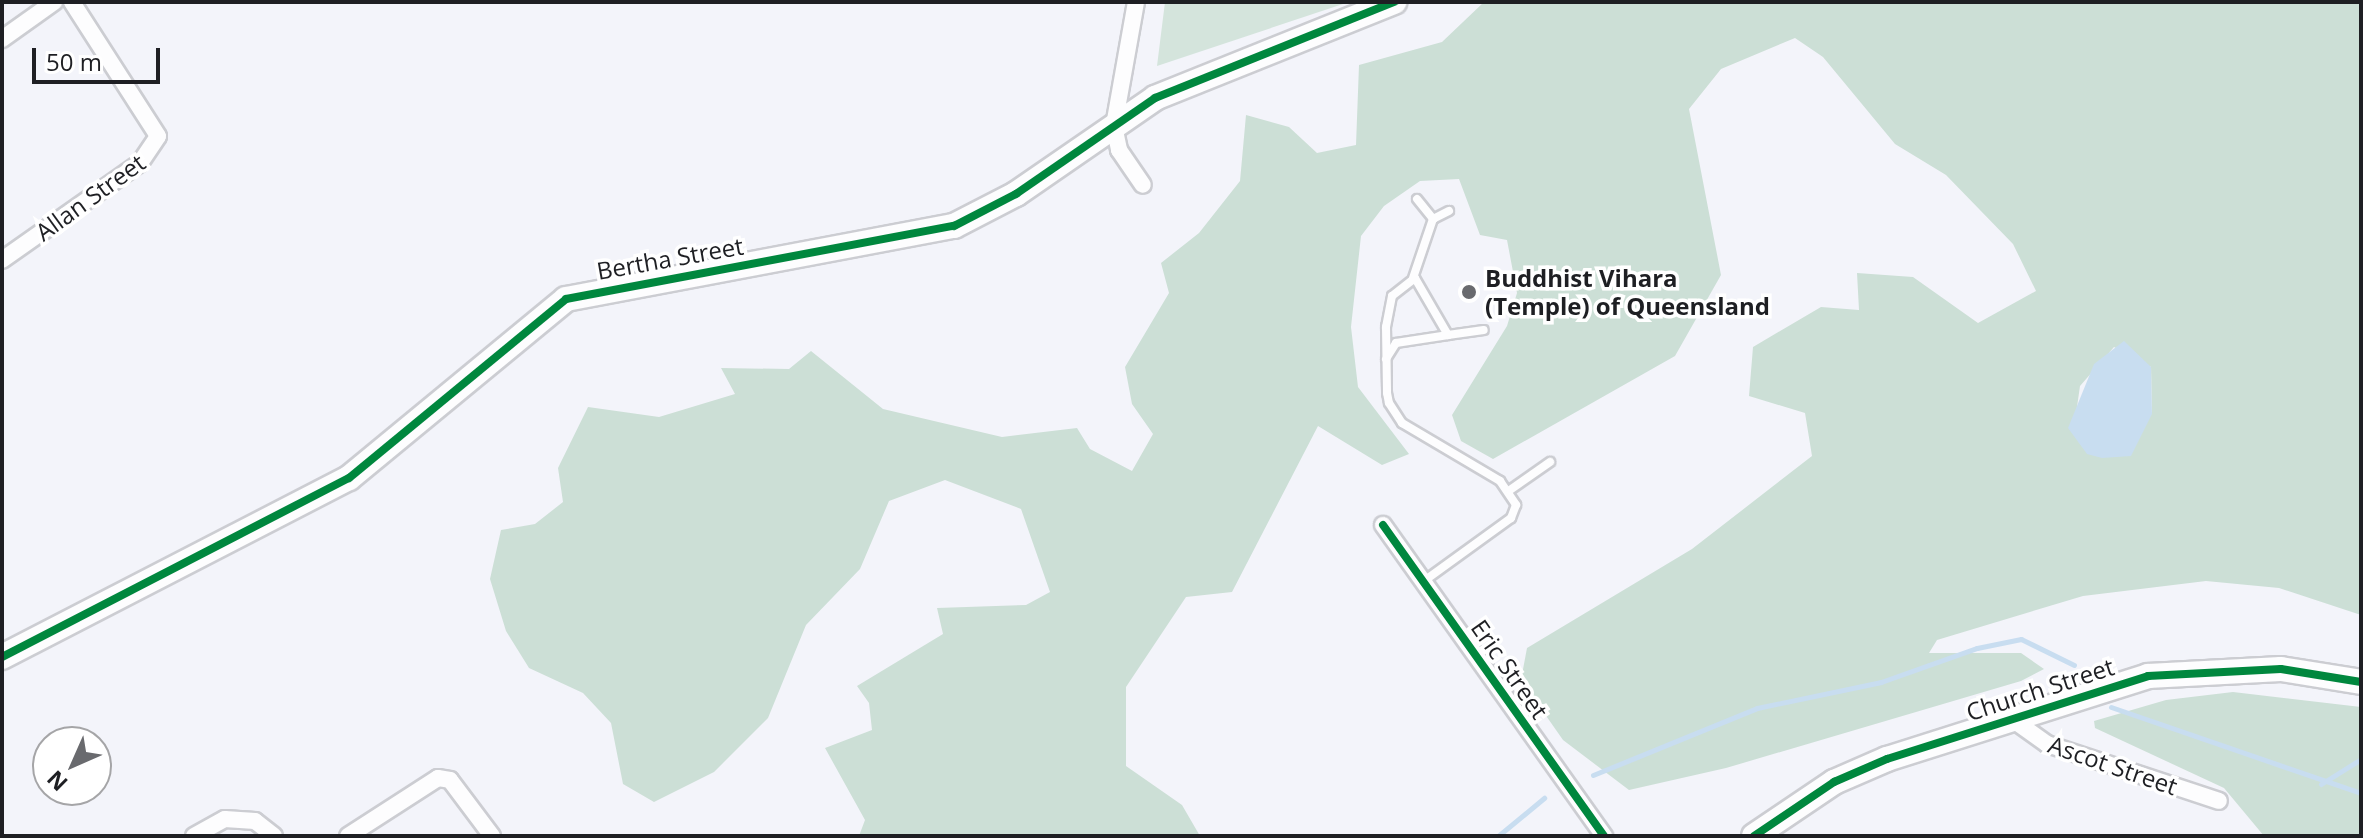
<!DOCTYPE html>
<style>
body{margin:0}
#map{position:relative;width:2363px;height:838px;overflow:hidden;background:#f3f4fa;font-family:"Open Sans",sans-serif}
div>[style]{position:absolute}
.green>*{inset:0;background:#d4e4dc}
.forest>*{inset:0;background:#ccdfd6}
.water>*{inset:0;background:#c8ddf0}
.stream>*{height:5px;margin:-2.5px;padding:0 2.5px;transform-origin:2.5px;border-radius:2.5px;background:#c8ddf0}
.roads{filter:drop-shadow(2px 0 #cccdd2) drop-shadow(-2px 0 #cccdd2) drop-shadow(0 2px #cccdd2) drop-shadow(0 -2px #cccdd2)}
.lane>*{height:8px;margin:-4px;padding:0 4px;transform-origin:4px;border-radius:4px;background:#fdfdfe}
.street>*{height:16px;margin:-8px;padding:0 8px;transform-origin:8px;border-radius:8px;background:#fdfdfe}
.secondary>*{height:24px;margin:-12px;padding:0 12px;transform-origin:12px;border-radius:12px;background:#fdfdfe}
.cycleway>*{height:8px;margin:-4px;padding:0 4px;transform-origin:4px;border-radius:4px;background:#00873e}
.dots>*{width:22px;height:22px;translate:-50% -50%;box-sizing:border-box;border:4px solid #fff;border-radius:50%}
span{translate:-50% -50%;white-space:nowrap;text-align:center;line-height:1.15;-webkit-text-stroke:7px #fff;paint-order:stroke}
.street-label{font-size:24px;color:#1e1f23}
.poi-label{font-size:24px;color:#1e1f23;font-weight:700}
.left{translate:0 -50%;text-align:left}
.frame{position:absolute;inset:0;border:4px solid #1e1f23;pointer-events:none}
.north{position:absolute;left:32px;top:726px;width:80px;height:80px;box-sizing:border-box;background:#fff;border:2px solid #a5a5a7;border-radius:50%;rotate:225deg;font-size:22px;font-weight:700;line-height:32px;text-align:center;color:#1e1f23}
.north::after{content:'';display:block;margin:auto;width:28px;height:36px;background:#696a6e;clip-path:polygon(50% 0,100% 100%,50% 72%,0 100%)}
.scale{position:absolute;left:32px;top:48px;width:128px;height:36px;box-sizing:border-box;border:4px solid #1e1f23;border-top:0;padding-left:10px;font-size:24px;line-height:28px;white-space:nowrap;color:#1e1f23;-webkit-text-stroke:6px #fff;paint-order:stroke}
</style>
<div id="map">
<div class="green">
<div style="clip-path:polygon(1165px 2px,1349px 2px,1157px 66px)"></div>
</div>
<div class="forest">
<div style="clip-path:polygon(evenodd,1484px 2px,2361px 2px,2361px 615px,2279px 588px,2206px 581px,2083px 596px,1937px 640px,1929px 653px,2021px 653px,2044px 669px,2021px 681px,1726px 768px,1629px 790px,1563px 740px,1521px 680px,1527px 648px,1692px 549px,1812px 456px,1805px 413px,1749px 396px,1753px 347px,1821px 307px,1859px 310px,1857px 273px,1913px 277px,1978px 323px,2036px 291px,2013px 244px,1946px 175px,1895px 144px,1823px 57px,1795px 38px,1721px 69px,1689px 109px,1721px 275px,1675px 356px,1493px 459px,1461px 441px,1452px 415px,1507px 326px,1517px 293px,1507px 240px,1480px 235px,1459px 179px,1420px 181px,1384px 206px,1361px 236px,1351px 327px,1358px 387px,1409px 454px,1382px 465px,1318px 426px,1232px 592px,1186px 597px,1126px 687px,1126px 766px,1182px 805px,1200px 836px,859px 836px,865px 820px,825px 748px,872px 730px,869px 703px,857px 686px,943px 634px,937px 608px,1026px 605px,1050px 592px,1021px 509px,945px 480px,889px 501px,860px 569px,806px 625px,768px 718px,714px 772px,654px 802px,623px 784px,611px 723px,583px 693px,529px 668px,506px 631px,490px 579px,501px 530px,535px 524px,563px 502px,558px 468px,588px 407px,659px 417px,735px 394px,721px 368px,789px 369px,811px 351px,883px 409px,1002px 437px,1077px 428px,1090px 449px,1132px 471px,1153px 434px,1132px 404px,1125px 367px,1169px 293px,1161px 263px,1199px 233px,1240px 181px,1246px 115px,1289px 127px,1317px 153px,1356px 145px,1359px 65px,1442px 42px,1484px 2px,2114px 347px,2151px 367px,2152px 414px,2075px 421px,2080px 386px,2114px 347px)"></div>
<div style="clip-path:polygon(2233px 692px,2361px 707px,2361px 836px,2264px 836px,2224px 788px,2095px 728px,2094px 721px,2166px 700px)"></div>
</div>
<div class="water">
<div style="clip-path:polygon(2124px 341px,2151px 367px,2152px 414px,2131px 456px,2102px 458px,2087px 454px,2068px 428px,2094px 364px)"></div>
</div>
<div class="stream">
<div style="left:2111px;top:707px;width:264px;rotate:19deg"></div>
<div style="left:1593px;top:775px;width:177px;rotate:-22.2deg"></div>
<div style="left:1757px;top:708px;width:127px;rotate:-11.8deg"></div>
<div style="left:1881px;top:682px;width:102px;rotate:-19.5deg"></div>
<div style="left:1977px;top:648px;width:45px;rotate:-11.6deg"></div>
<div style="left:2021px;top:639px;width:59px;rotate:26.1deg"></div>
<div style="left:2321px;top:784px;width:47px;rotate:-32deg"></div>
<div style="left:1498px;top:836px;width:60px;rotate:-39.6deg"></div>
</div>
<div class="roads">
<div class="lane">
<div style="left:1417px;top:199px;width:26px;rotate:51deg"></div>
<div style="left:1433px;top:219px;width:18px;rotate:-27deg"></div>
<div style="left:1413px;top:278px;width:62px;rotate:-71.3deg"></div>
<div style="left:1448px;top:335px;width:36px;rotate:-8deg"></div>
<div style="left:1386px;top:359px;width:19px;rotate:-58deg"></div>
<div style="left:1396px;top:343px;width:53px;rotate:-8.7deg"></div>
<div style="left:1448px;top:335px;width:66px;rotate:-120.1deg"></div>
<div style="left:1415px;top:278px;width:29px;rotate:142deg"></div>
<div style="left:1392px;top:296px;width:32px;rotate:101deg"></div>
<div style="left:1386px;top:327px;width:66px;rotate:89.1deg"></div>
<div style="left:1387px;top:393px;width:10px;rotate:79deg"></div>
<div style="left:1389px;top:403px;width:24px;rotate:57deg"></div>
<div style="left:1402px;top:423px;width:114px;rotate:30.6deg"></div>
<div style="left:1500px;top:481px;width:29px;rotate:56deg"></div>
<div style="left:1516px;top:505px;width:14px;rotate:111deg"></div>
<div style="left:1511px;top:518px;width:107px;rotate:144.1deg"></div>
<div style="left:1510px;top:490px;width:49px;rotate:-35deg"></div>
</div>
<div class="street">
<div style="left:1136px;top:2px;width:126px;rotate:100.1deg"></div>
<div style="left:1114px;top:126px;width:25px;rotate:78deg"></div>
<div style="left:1119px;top:150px;width:42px;rotate:55.6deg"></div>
<div style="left:2px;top:39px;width:64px;rotate:-35.4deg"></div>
<div style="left:2px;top:260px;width:169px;rotate:-35.1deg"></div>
<div style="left:140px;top:163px;width:32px;rotate:-56deg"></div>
<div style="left:158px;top:136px;width:159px;rotate:-122.7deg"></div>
<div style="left:1383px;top:525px;width:382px;rotate:54.6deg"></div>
<div style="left:2012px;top:719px;width:43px;rotate:35.5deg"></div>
<div style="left:2047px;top:744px;width:181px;rotate:18.3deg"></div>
<div style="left:194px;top:836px;width:35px;rotate:-29deg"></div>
<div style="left:225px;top:819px;width:30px;rotate:4deg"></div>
<div style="left:255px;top:821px;width:24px;rotate:38deg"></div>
<div style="left:348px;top:836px;width:107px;rotate:-32.8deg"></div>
<div style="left:438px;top:778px;width:12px;rotate:9deg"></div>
<div style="left:450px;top:780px;width:70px;rotate:53.1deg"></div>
</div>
<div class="secondary">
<div style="left:2px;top:657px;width:390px;rotate:-27.3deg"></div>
<div style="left:349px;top:478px;width:281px;rotate:-39.5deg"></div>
<div style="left:566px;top:299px;width:395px;rotate:-10.7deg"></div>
<div style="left:954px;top:226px;width:70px;rotate:-27.3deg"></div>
<div style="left:1016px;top:194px;width:169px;rotate:-34.6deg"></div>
<div style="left:1155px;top:98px;width:258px;rotate:-21.9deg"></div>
<div style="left:1754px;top:836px;width:97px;rotate:-34deg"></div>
<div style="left:1834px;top:782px;width:58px;rotate:-23.5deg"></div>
<div style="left:1887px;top:759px;width:274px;rotate:-17.6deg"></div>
<div style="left:2148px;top:676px;width:133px;rotate:-3deg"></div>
<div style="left:2281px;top:669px;width:81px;rotate:9.2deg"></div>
</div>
</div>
<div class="cycleway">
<div style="left:1383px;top:525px;width:382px;rotate:54.6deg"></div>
<div style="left:2px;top:657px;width:390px;rotate:-27.3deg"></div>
<div style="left:349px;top:478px;width:281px;rotate:-39.5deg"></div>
<div style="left:566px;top:299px;width:395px;rotate:-10.7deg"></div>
<div style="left:954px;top:226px;width:70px;rotate:-27.3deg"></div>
<div style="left:1016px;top:194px;width:169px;rotate:-34.6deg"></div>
<div style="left:1155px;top:98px;width:258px;rotate:-21.9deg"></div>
<div style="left:1754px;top:836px;width:97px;rotate:-34deg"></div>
<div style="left:1834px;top:782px;width:58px;rotate:-23.5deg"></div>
<div style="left:1887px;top:759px;width:274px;rotate:-17.6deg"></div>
<div style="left:2148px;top:676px;width:133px;rotate:-3deg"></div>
<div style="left:2281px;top:669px;width:81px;rotate:9.2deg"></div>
</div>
<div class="dots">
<div style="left:1469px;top:292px;background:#696a6e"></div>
</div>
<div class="street-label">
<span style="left:90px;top:197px;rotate:-36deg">Allan Street</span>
<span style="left:670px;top:258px;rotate:-10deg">Bertha Street</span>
<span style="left:1510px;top:669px;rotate:55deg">Eric Street</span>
<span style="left:2040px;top:689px;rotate:-18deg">Church Street</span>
<span style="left:2113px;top:765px;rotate:19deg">Ascot Street</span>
</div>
<div class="poi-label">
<span class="left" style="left:1485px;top:292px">Buddhist Vihara<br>(Temple) of Queensland</span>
</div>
<div class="frame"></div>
<div class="north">N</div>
<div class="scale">50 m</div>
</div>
